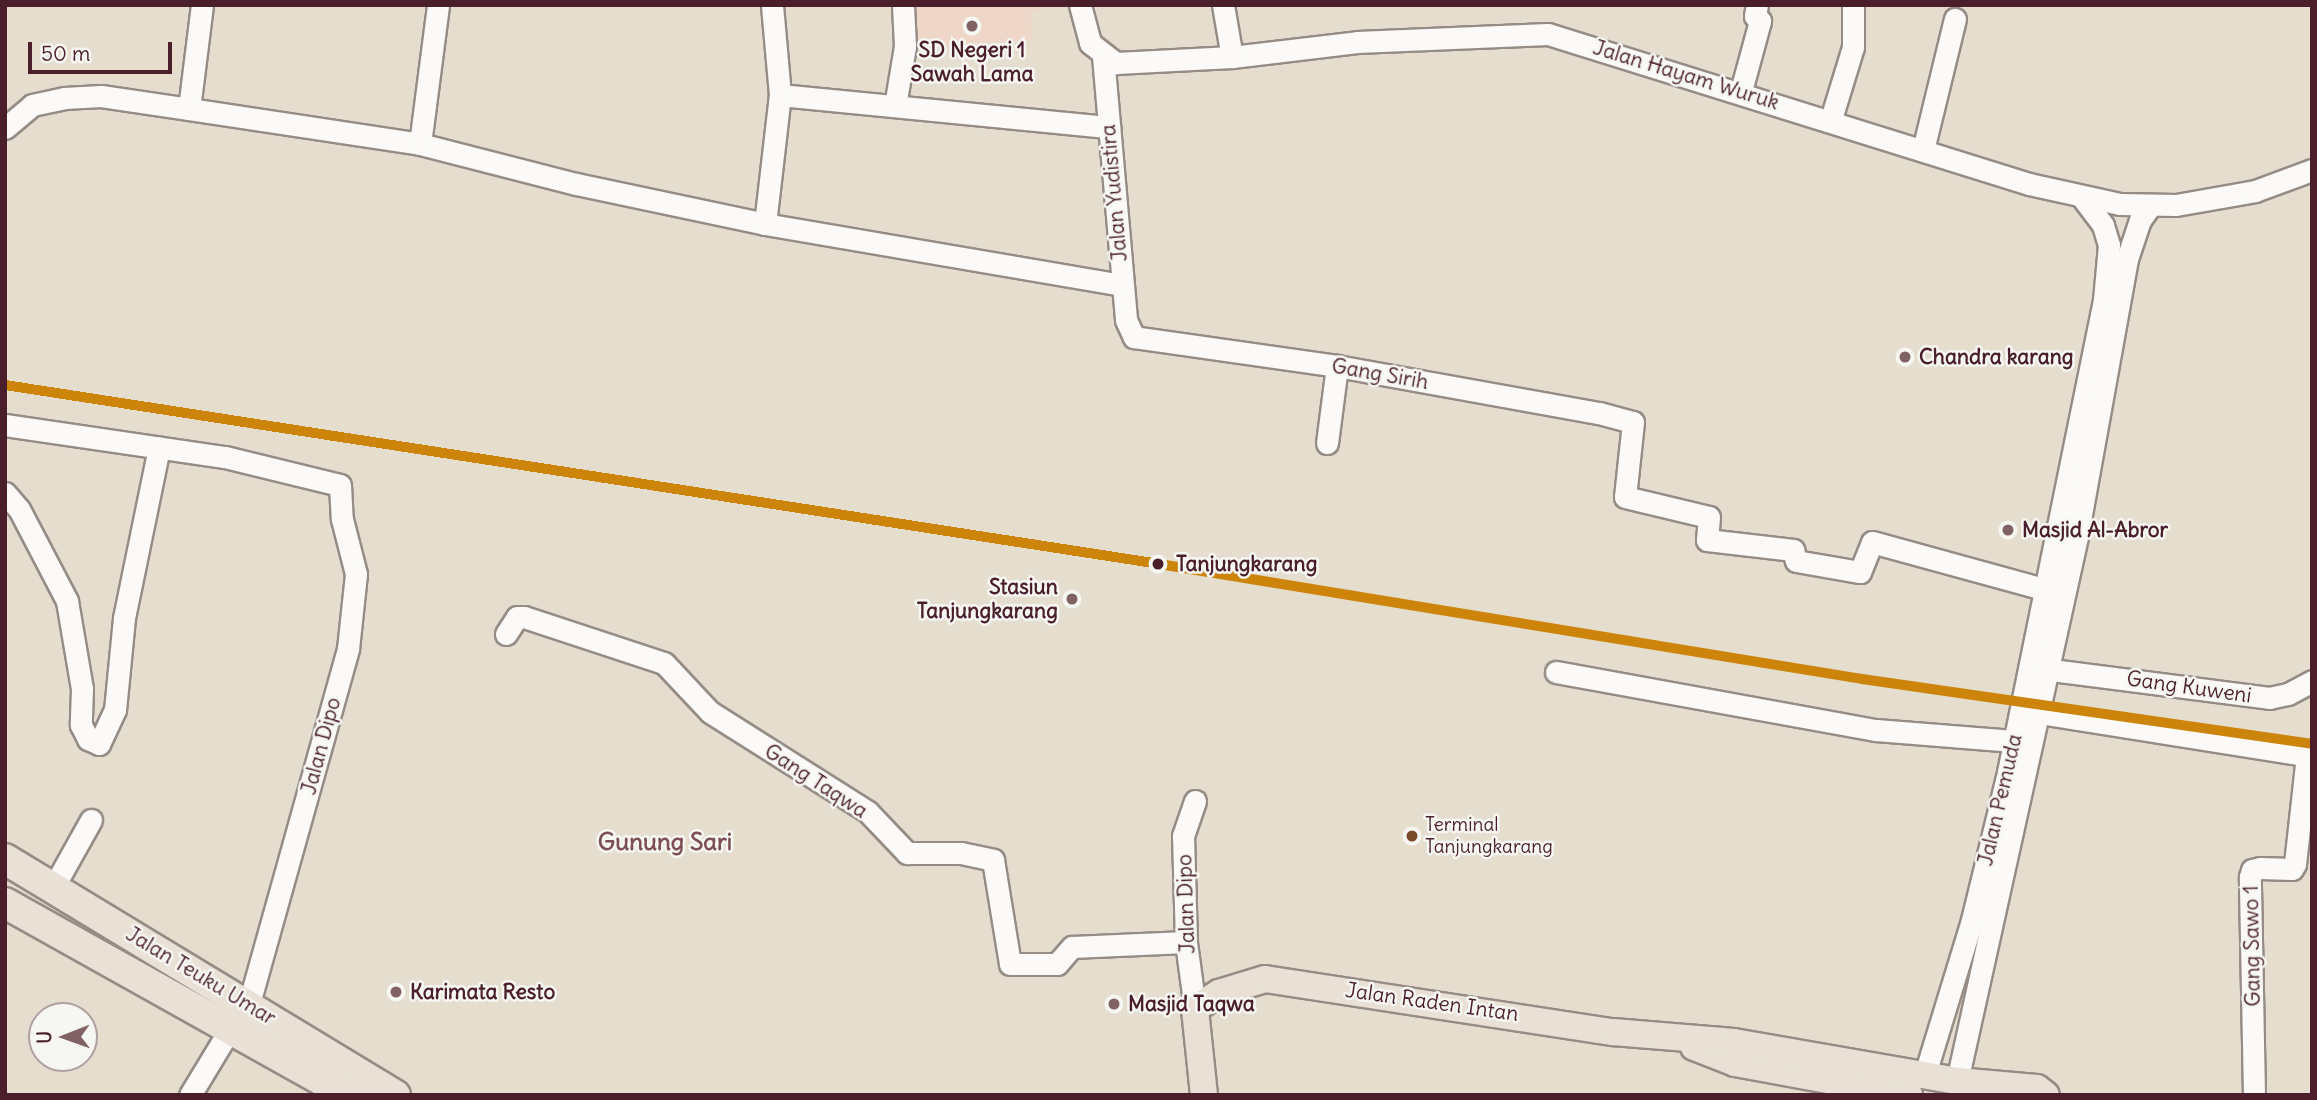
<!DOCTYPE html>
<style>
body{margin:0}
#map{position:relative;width:2317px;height:1100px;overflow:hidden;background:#e5decf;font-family:Delius,sans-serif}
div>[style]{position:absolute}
.built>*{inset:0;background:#eed7c8}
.roads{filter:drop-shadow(2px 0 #968c86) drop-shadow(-2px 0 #968c86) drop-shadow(0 2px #968c86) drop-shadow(0 -2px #968c86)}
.minor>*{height:21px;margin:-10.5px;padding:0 10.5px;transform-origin:10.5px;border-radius:10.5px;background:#fbfaf8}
.major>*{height:26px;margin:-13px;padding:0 13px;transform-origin:13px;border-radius:13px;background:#e9e1d5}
.highway>*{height:30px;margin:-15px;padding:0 15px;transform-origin:15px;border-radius:15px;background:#e9e1d5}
.rail-1>*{height:10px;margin:-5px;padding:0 5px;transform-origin:5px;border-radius:5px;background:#cc840b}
.dots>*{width:19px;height:19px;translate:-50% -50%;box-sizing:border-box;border:4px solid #f6f6f2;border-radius:50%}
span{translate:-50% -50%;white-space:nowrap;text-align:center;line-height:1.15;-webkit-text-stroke:5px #f6f6f2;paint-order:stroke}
.bus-label{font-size:19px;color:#4a1f2b}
.left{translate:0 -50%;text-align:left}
.poi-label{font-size:21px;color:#4a1f2b;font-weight:700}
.right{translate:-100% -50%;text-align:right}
.street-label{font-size:21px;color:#4a1f2b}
.stop-label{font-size:21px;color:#4a1f2b;font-weight:700}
.quarter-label{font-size:24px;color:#7e5056;font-weight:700}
.frame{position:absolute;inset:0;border:7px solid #4a1f2b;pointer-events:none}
.north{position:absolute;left:28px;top:1002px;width:70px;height:70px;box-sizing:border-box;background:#f6f6f2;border:2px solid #b1a0a2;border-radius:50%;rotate:269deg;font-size:19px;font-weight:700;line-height:28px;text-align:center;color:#4a1f2b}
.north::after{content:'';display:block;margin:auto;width:24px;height:32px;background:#806264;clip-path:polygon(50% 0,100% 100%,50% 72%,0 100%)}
.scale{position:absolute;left:28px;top:42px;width:144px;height:32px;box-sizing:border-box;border:4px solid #4a1f2b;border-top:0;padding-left:9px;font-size:21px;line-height:24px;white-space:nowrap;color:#4a1f2b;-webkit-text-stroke:5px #f6f6f2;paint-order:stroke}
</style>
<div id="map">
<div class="built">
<div style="clip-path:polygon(911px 5px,1039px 5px,1039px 11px,1031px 12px,1033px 40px,914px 49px)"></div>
</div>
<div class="roads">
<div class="minor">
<div style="left:1080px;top:5px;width:39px;rotate:75deg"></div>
<div style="left:1090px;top:43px;width:33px;rotate:38deg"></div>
<div style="left:1116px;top:63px;width:116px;rotate:-3deg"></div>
<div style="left:1232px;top:57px;width:126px;rotate:-6.8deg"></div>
<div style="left:1357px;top:42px;width:191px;rotate:-2.4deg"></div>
<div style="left:1548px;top:34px;width:504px;rotate:17.32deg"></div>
<div style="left:2029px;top:184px;width:93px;rotate:12.4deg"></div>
<div style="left:2120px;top:204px;width:56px;rotate:1deg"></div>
<div style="left:2176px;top:205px;width:80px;rotate:-10deg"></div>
<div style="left:2255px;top:191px;width:61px;rotate:-20.2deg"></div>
<div style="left:1223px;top:5px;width:53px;rotate:80.2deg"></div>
<div style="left:1103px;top:56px;width:265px;rotate:85deg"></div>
<div style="left:1126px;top:320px;width:19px;rotate:65deg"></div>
<div style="left:1134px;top:337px;width:205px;rotate:8.1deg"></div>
<div style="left:1337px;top:366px;width:266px;rotate:10.2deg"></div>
<div style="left:1599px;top:413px;width:35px;rotate:15deg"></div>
<div style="left:1633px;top:422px;width:75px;rotate:96.1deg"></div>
<div style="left:1625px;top:497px;width:86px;rotate:13.4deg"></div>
<div style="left:1709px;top:517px;width:23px;rotate:95deg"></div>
<div style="left:1707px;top:540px;width:87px;rotate:6.6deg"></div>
<div style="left:1793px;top:550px;width:11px;rotate:75deg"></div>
<div style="left:1796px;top:561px;width:65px;rotate:9.8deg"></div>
<div style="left:1860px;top:572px;width:32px;rotate:-68deg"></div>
<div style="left:1872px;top:542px;width:181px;rotate:15.3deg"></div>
<div style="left:1741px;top:91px;width:73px;rotate:-74.8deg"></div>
<div style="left:1760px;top:21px;width:7px;rotate:-135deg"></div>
<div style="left:1755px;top:16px;width:11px;rotate:-80deg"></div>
<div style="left:780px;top:95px;width:331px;rotate:5.6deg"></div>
<div style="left:895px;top:106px;width:61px;rotate:-80.5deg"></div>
<div style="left:905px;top:46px;width:41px;rotate:-92.8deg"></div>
<div style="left:189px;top:109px;width:105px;rotate:-82.9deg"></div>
<div style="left:1831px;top:119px;width:75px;rotate:-73deg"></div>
<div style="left:1853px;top:47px;width:42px;rotate:-90deg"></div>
<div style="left:5px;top:128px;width:35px;rotate:-40deg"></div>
<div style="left:32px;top:105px;width:33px;rotate:-12deg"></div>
<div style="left:64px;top:98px;width:37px;rotate:-3deg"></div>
<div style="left:101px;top:96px;width:89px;rotate:8.4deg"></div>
<div style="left:189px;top:109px;width:234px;rotate:8.6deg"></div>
<div style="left:420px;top:144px;width:161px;rotate:14.4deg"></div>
<div style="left:576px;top:184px;width:193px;rotate:11.9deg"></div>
<div style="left:765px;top:224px;width:362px;rotate:9.7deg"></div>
<div style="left:420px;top:144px;width:140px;rotate:-82.6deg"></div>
<div style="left:1923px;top:150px;width:135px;rotate:-76.3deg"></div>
<div style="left:765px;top:224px;width:130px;rotate:-83.4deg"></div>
<div style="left:780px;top:95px;width:90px;rotate:-95.1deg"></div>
<div style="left:5px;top:425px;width:222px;rotate:8.3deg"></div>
<div style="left:225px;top:457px;width:118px;rotate:13.7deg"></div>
<div style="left:340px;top:485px;width:34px;rotate:87deg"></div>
<div style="left:342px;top:519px;width:57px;rotate:75.7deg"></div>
<div style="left:356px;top:574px;width:75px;rotate:96.1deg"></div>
<div style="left:348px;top:649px;width:369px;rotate:105.6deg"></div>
<div style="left:1327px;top:443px;width:78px;rotate:-82.6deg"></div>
<div style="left:5px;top:493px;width:21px;rotate:49deg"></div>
<div style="left:19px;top:509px;width:104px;rotate:62.4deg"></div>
<div style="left:67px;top:601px;width:89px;rotate:80.3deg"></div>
<div style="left:82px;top:689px;width:36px;rotate:92deg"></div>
<div style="left:81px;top:725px;width:16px;rotate:63deg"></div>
<div style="left:88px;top:739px;width:12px;rotate:24deg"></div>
<div style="left:99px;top:744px;width:38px;rotate:-65deg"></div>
<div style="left:115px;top:710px;width:92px;rotate:-84.4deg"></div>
<div style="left:124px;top:618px;width:174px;rotate:-78.4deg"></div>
<div style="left:506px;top:634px;width:20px;rotate:-57deg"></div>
<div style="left:517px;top:617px;width:7px"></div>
<div style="left:524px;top:617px;width:147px;rotate:18.2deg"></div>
<div style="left:664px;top:663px;width:67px;rotate:46.8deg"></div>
<div style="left:710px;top:712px;width:187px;rotate:32.3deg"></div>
<div style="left:868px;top:812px;width:57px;rotate:46.4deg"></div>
<div style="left:907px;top:853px;width:54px"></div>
<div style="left:961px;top:853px;width:33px;rotate:12deg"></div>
<div style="left:993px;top:860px;width:105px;rotate:80.7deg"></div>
<div style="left:1010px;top:964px;width:47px"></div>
<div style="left:1057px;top:964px;width:23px;rotate:-49deg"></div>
<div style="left:1072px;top:947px;width:114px;rotate:-2.5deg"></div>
<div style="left:2036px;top:668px;width:235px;rotate:7.3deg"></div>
<div style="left:2269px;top:698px;width:19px;rotate:-12deg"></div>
<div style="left:2288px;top:694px;width:27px;rotate:-28deg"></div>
<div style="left:1556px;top:672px;width:325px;rotate:10.3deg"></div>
<div style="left:1876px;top:730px;width:138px;rotate:4.6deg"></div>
<div style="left:2039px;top:713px;width:276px;rotate:9deg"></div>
<div style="left:53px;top:888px;width:78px;rotate:-60.8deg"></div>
<div style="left:1195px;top:1009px;width:68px;rotate:-97.7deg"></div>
<div style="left:1186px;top:942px;width:106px;rotate:-91.6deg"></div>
<div style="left:1183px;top:836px;width:37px;rotate:-71deg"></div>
<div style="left:1925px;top:1074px;width:161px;rotate:-73deg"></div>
<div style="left:1972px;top:920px;width:152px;rotate:-76.3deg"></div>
<div style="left:2008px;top:772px;width:482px;rotate:-78.5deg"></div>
<div style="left:2104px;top:300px;width:55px;rotate:-84.8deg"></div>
<div style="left:2109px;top:245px;width:21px;rotate:-107deg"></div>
<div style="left:2103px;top:225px;width:34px;rotate:-127deg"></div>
<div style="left:1957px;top:1081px;width:557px;rotate:-77.56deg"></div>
<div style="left:2077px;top:537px;width:282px;rotate:-79.8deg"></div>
<div style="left:2127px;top:259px;width:41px;rotate:-71.6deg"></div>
<div style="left:2140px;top:220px;width:17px;rotate:-54deg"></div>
<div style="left:190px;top:1095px;width:77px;rotate:-58.8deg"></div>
<div style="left:2254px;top:1095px;width:218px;rotate:-91.1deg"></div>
<div style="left:2250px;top:877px;width:7px;rotate:-74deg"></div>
<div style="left:2252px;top:870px;width:8px;rotate:-14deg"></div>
<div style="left:2260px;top:868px;width:32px;rotate:2deg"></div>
<div style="left:2292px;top:869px;width:6px;rotate:-59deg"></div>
<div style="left:2295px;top:864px;width:110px;rotate:-83.7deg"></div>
</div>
<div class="major">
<div style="left:1694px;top:1047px;width:44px;rotate:21.3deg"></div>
<div style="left:1735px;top:1063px;width:177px;rotate:10.4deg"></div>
<div style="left:1204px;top:1095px;width:86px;rotate:-96deg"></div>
<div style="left:1195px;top:1009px;width:29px;rotate:-34deg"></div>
<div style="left:1219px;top:993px;width:48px;rotate:-16.9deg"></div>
<div style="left:1265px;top:979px;width:352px;rotate:8.7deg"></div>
<div style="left:1613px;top:1032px;width:121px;rotate:4.7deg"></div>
<div style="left:1734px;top:1042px;width:226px;rotate:9.9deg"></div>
<div style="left:1957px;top:1081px;width:80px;rotate:5deg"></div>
<div style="left:2037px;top:1088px;width:11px;rotate:38deg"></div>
</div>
<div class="highway">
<div style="left:5px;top:859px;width:456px;rotate:31.2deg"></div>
<div style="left:5px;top:903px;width:393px;rotate:29.2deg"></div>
</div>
</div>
<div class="rail-1">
<div style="left:5px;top:385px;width:1162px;rotate:8.81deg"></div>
<div style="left:1153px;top:563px;width:718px;rotate:9.29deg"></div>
<div style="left:1862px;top:679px;width:455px;rotate:8.2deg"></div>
</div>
<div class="dots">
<div style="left:972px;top:26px;background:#806264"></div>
<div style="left:1905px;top:357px;background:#806264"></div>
<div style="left:2008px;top:530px;background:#806264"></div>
<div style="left:1158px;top:564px;background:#4a1f2b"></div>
<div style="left:1072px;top:599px;background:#806264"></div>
<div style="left:1412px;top:836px;background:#7a4b2a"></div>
<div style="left:396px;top:992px;background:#806264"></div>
<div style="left:1114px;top:1004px;background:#806264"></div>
</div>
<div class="bus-label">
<span class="left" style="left:1425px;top:836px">Terminal<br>Tanjungkarang</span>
</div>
<div class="poi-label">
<span style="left:972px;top:62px">SD Negeri 1<br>Sawah Lama</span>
<span class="left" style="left:1919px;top:357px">Chandra karang</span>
<span class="left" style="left:2022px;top:530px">Masjid Al-Abror</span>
<span class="right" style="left:1058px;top:599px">Stasiun<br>Tanjungkarang</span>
<span class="left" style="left:410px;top:992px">Karimata Resto</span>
<span class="left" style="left:1128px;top:1004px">Masjid Taqwa</span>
</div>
<div class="street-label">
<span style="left:1686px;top:75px;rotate:17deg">Jalan Hayam Wuruk</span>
<span style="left:1114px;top:193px;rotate:-95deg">Jalan Yudistira</span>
<span style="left:1380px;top:374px;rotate:10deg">Gang Sirih</span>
<span style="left:2189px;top:687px;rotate:8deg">Gang Kuweni</span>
<span style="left:321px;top:746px;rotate:-75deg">Jalan Dipo</span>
<span style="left:816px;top:781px;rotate:33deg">Gang Taqwa</span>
<span style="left:2000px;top:800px;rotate:-77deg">Jalan Pemuda</span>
<span style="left:1186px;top:904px;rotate:-92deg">Jalan Dipo</span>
<span style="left:2252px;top:946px;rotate:-91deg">Gang Sawo 1</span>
<span style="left:201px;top:976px;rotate:31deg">Jalan Teuku Umar</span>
<span style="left:1432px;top:1002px;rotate:8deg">Jalan Raden Intan</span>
</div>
<div class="stop-label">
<span class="left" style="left:1176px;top:564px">Tanjungkarang</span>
</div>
<div class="quarter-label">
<span style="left:665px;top:842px">Gunung Sari</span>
</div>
<div class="frame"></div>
<div class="north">U</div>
<div class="scale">50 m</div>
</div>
